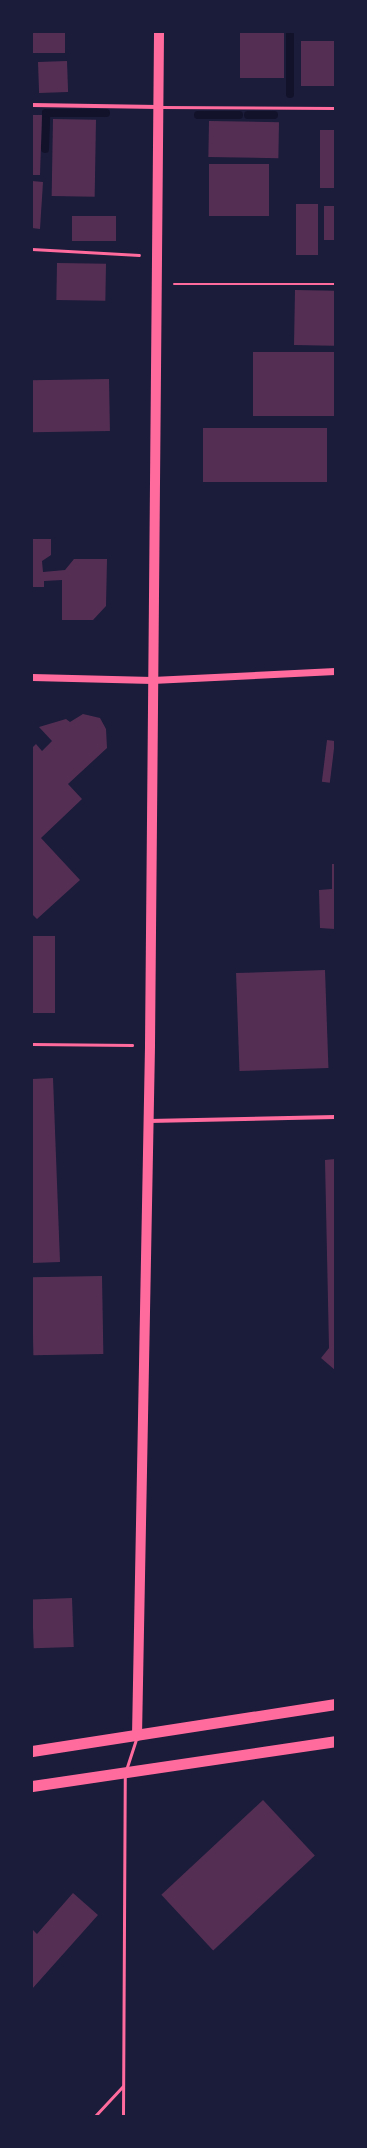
<!DOCTYPE html>
<style>
body{margin:0}
#map{position:relative;width:367px;height:2148px;overflow:hidden;background:#1b1b3a;font-family:"Asap Condensed",sans-serif}
div>[style]{position:absolute}
.stream>*{height:8px;margin:-4px;padding:0 4px;transform-origin:4px;border-radius:4px;background:#12122b}
.building>*{inset:0;background:#542f53;transform-origin:0 0}
.path>*{height:2.5px;margin:-1.25px;padding:0 1.25px;transform-origin:1.25px;border-radius:1.25px;background:#ff6b9d}
.service>*{height:3px;margin:-1.5px;padding:0 1.5px;transform-origin:1.5px;border-radius:1.5px;background:#ff6b9d}
.minor>*{height:4px;margin:-2px;padding:0 2px;transform-origin:2px;border-radius:2px;background:#ff6b9d}
.tertiary>*{height:7px;margin:-3.5px;padding:0 3.5px;transform-origin:3.5px;border-radius:3.5px;background:#ff6b9d}
.primary>*{height:10px;margin:-5px;padding:0 5px;transform-origin:5px;border-radius:5px;background:#ff6b9d}
.trunk>*{height:11px;margin:-5.5px;padding:0 5.5px;transform-origin:5.5px;border-radius:5.5px;background:#ff6b9d}
span{translate:-50% -50%;white-space:nowrap;text-align:center;line-height:1.15;-webkit-text-stroke:4px #1b1b3a;paint-order:stroke}
.frame{position:absolute;inset:0;border:33px solid #1b1b3a;pointer-events:none}
</style>
<div id="map">
<div class="stream">
<div style="left:290px;top:94px;width:62px;rotate:-90deg"></div>
<div style="left:198px;top:115px;width:41px"></div>
<div style="left:248px;top:115px;width:26px"></div>
<div style="left:45px;top:149px;width:36px;rotate:-88deg"></div>
<div style="left:46px;top:113px;width:60px"></div>
</div>
<div class="building">
<div style="left:32px;top:32px;width:33px;height:21px"></div>
<div style="left:240px;top:32px;width:44px;height:46px"></div>
<div style="left:301px;top:41px;width:34px;height:45px"></div>
<div style="left:67px;top:61px;width:31px;height:29px;rotate:88deg"></div>
<div style="clip-path:polygon(32px 115px,42px 115px,40px 175px,32px 175px)"></div>
<div style="left:53px;top:119px;width:43px;height:77px;rotate:1deg"></div>
<div style="left:209px;top:121px;width:70px;height:36px;rotate:1deg"></div>
<div style="left:320px;top:130px;width:15px;height:58px"></div>
<div style="left:209px;top:164px;width:60px;height:52px"></div>
<div style="clip-path:polygon(32px 181px,43px 182px,40px 229px,32px 228px)"></div>
<div style="left:296px;top:204px;width:22px;height:51px"></div>
<div style="left:324px;top:206px;width:11px;height:34px"></div>
<div style="left:72px;top:216px;width:44px;height:25px"></div>
<div style="left:57px;top:263px;width:49px;height:37px;rotate:1deg"></div>
<div style="left:295px;top:290px;width:40px;height:55px;rotate:1deg"></div>
<div style="left:253px;top:352px;width:82px;height:64px"></div>
<div style="left:109px;top:379px;width:52px;height:77px;rotate:89deg"></div>
<div style="left:203px;top:428px;width:124px;height:54px"></div>
<div style="clip-path:polygon(32px 539px,51px 539px,51px 555px,42px 561px,43px 572px,65px 570px,74px 559px,107px 559px,106px 606px,93px 620px,62px 620px,62px 580px,44px 581px,44px 587px,32px 587px)"></div>
<div style="clip-path:polygon(83px 714px,100px 718px,106px 729px,107px 748px,68px 784px,82px 799px,41px 838px,80px 880px,37px 919px,32px 914px,32px 748px,36px 744px,42px 751px,52px 741px,39px 727px,66px 719px,70px 722px)"></div>
<div style="left:327px;top:740px;width:8px;height:42px;rotate:7deg"></div>
<div style="clip-path:polygon(332px 864px,335px 864px,335px 929px,320px 928px,319px 890px,332px 889px)"></div>
<div style="left:32px;top:936px;width:23px;height:77px"></div>
<div style="left:325px;top:970px;width:98px;height:89px;rotate:88deg"></div>
<div style="clip-path:polygon(53px 1078px,60px 1262px,32px 1263px,32px 1079px)"></div>
<div style="clip-path:polygon(335px 1159px,335px 1370px,321px 1358px,329px 1348px,325px 1160px)"></div>
<div style="left:102px;top:1276px;width:78px;height:70px;rotate:89deg"></div>
<div style="left:72px;top:1598px;width:49px;height:40px;rotate:88deg"></div>
<div style="left:263px;top:1800px;width:76px;height:139px;rotate:47deg"></div>
<div style="clip-path:polygon(73px 1893px,98px 1915px,32px 1989px,32px 1929px,37px 1934px)"></div>
</div>
<div class="path">
<div style="left:32px;top:249px;width:107px;rotate:3.2deg"></div>
<div style="left:174px;top:284px;width:161px"></div>
<div style="left:32px;top:1044px;width:100px;rotate:0.6deg"></div>
</div>
<div class="service">
<div style="left:160px;top:107px;width:175px;rotate:0.3deg"></div>
<div style="left:126px;top:1770px;width:35px;rotate:-72deg"></div>
<div style="left:95px;top:2116px;width:41px;rotate:-47deg"></div>
<div style="left:123px;top:2116px;width:340px;rotate:-89.7deg"></div>
</div>
<div class="minor">
<div style="left:32px;top:105px;width:126px;rotate:0.9deg"></div>
<div style="left:149px;top:1121px;width:186px;rotate:-1.2deg"></div>
</div>
<div class="tertiary">
<div style="left:32px;top:677px;width:120px;rotate:1.4deg"></div>
<div style="left:152px;top:680px;width:183px;rotate:-2.8deg"></div>
</div>
<div class="primary">
<div style="left:137px;top:1736px;width:691px;rotate:-88.92deg"></div>
<div style="left:150px;top:1045px;width:1013px;rotate:-89.49deg"></div>
</div>
<div class="trunk">
<div style="left:32px;top:1751px;width:307px;rotate:-8.8deg"></div>
<div style="left:32px;top:1786px;width:306px;rotate:-8.4deg"></div>
</div>
<div class="frame"></div>
</div>
